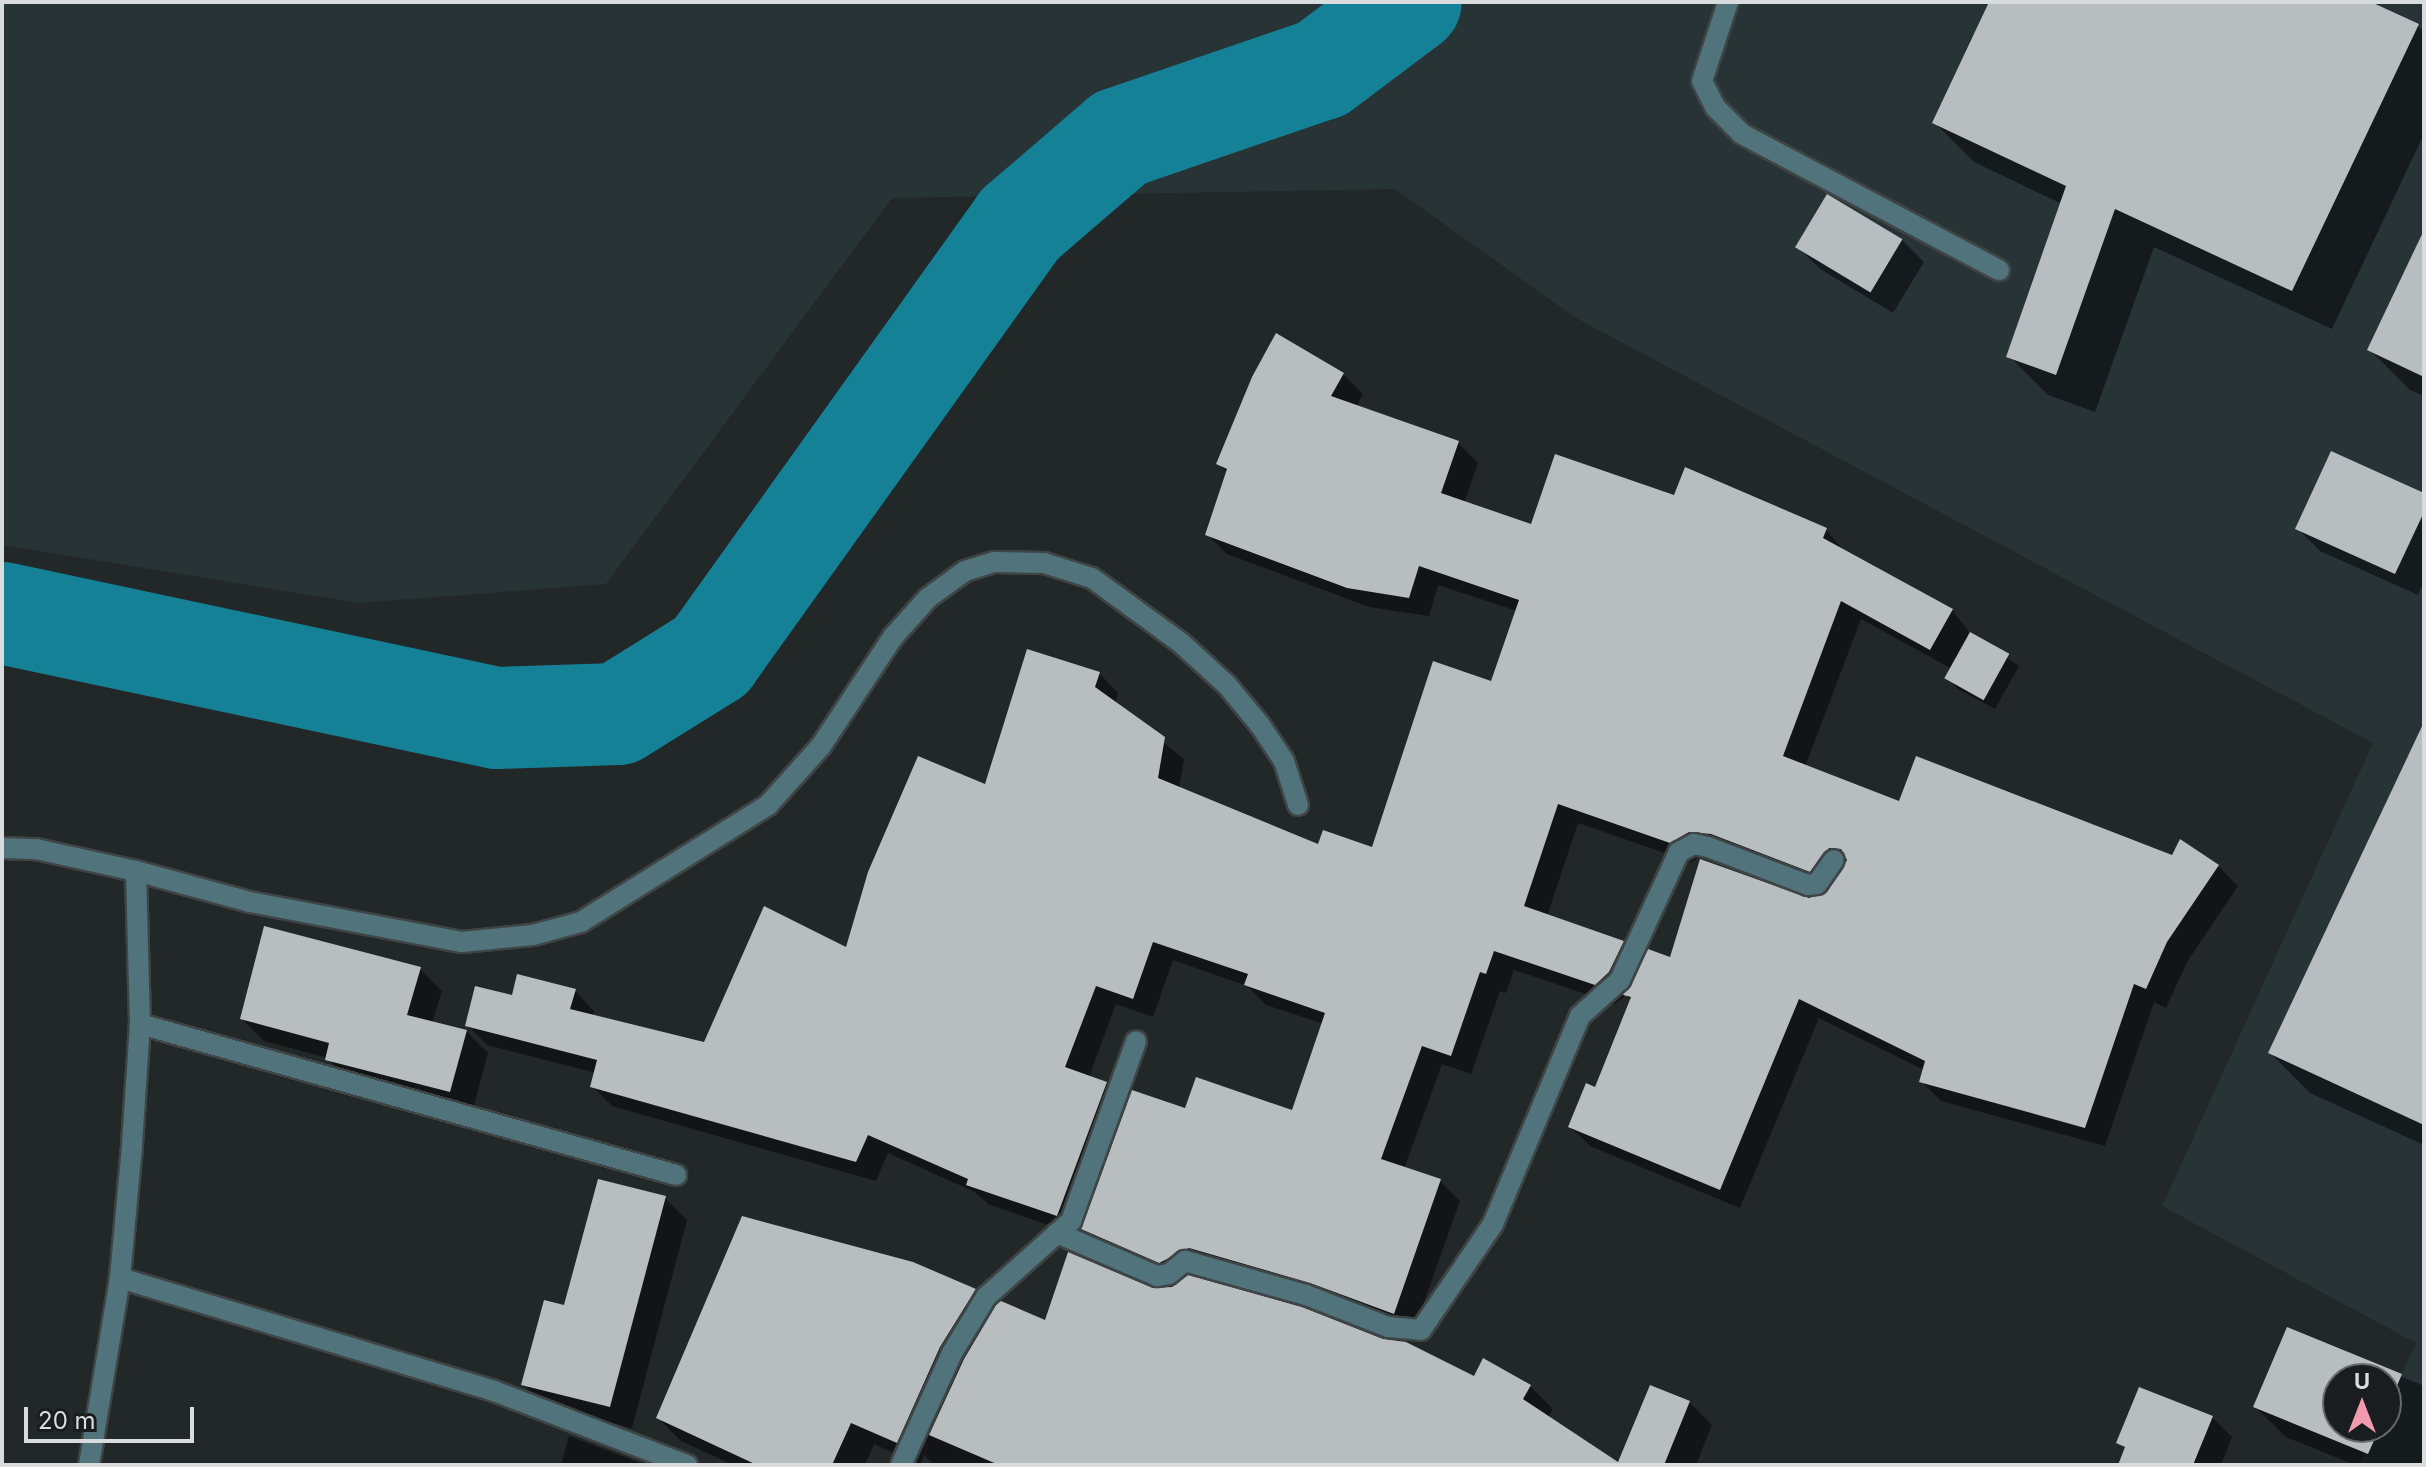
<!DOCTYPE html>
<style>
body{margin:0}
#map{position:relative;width:2426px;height:1467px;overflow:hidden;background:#222728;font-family:Inter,sans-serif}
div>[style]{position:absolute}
.built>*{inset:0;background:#283336}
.shadow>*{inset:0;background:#0007}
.river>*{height:102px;margin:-51px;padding:0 51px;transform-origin:51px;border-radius:51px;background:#158196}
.building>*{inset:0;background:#b8bec0;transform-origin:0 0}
.roads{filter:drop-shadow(2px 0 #3f4445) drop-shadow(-2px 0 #3f4445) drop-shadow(0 2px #3f4445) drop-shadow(0 -2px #3f4445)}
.minor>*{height:20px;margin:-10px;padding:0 10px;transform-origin:10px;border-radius:10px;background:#50737c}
span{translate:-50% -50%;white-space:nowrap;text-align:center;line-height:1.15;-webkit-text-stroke:8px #191d1f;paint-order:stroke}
.frame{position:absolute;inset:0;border:4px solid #d9dcdd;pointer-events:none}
.north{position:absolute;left:2322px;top:1363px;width:80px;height:80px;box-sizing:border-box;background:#191d1f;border:2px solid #66696b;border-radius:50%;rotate:0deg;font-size:22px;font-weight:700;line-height:32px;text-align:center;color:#d9dcdd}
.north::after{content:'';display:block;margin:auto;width:28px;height:36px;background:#f29aae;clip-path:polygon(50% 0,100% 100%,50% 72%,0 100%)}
.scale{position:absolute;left:24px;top:1407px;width:170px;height:36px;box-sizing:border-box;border:4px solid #d9dcdd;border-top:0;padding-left:10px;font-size:24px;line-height:28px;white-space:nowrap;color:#d9dcdd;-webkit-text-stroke:6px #191d1f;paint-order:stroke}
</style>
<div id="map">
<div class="built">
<div style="clip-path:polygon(2px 2px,2424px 2px,2424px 1465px,2359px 1465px,2377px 1427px,2386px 1427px,2386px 1407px,2416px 1343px,2162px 1206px,2373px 743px,1576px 318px,1395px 189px,892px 198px,606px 584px,359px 603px,2px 545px)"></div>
</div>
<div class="shadow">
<div style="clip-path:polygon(1992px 2px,2367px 2px,2418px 26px,2424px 32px,2424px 134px,2332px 329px,2154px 247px,2095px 412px,2048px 395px,2009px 356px,2062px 204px,1974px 162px,1935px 123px)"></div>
<div style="clip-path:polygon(2424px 235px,2424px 396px,2410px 390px,2370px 350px)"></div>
<div style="clip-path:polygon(1902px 240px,1924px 262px,1893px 313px,1820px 269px,1798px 247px)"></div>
<div style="clip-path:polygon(evenodd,1343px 374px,1363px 394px,1356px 407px,1458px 443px,1478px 463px,1464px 503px,1532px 526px,1675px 498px,1826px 530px,1845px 552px,1952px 610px,1970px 633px,2019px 666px,1995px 709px,1958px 689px,1947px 678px,1952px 669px,1861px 619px,1805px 767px,1900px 804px,2218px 866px,2238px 886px,2187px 962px,2166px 1008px,2154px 1002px,2105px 1146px,1941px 1101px,1921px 1081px,1924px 1070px,1819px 1018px,1740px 1208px,1590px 1146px,1570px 1127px,1596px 1089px,1632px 1001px,1626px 995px,1615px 1004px,1514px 970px,1506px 993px,1500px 991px,1471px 1074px,1442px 1064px,1404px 1169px,1440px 1181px,1460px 1201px,1413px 1333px,1209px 1267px,1188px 1277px,1474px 1378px,1530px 1386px,1553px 1409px,1548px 1418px,1619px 1465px,934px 1465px,924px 1455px,920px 1465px,874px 1444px,865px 1465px,733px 1465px,681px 1441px,658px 1418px,974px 1291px,996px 1313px,1046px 1323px,1182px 1282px,1103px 1248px,1083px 1229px,1084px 1216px,1076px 1235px,988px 1204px,975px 1192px,888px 1153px,876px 1181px,612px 1106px,592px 1086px,596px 1073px,487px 1045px,467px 1025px,513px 997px,575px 991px,594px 1011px,593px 1017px,705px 1044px,848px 950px,986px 787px,1099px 673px,1118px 693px,1115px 704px,1184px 759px,1179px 789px,1319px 847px,1373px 850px,1492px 683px,1517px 611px,1438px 585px,1429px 616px,1369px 607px,1227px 554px,1207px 534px,1228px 473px,1218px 464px,1343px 374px,1578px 823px,1691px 862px,1710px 851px,1732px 853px,1833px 892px,1671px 959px,1643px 963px,1623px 942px,1547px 916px,1578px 823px,1343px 374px,1173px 960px,1247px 986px,1266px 1005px,1324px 1024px,1293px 1112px,1128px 1106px,1106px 1083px,1089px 1077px,1116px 1004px,1153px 1017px,1173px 960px)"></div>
<div style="clip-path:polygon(2424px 495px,2424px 581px,2418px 595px,2320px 551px,2298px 529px)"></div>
<div style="clip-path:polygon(2424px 784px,2424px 1145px,2310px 1093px,2270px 1053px)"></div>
<div style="clip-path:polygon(420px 969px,442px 991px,432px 1023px,466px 1031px,488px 1053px,472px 1113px,349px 1081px,328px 1058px,264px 1041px,242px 1019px)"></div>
<div style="clip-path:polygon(665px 1198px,687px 1220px,632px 1428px,545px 1406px,523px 1384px,565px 1308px)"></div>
<div style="clip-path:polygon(evenodd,2288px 1329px,2424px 1386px,2424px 1465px,2355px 1465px,2286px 1437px,2255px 1407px,2288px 1329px,2338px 1379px,2386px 1379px,2386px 1427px,2338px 1427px,2338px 1379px)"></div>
<div style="clip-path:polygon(1689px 1402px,1712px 1425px,1696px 1465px,1619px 1465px)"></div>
<div style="clip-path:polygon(2212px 1417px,2232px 1437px,2221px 1465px,2120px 1465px,2126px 1450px,2118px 1442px)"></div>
<div style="clip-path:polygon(569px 1436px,645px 1465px,561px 1465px)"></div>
</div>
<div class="river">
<div style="left:2px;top:613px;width:506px;rotate:11.98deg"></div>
<div style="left:497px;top:718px;width:121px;rotate:-1.9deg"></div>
<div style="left:618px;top:714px;width:110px;rotate:-31.9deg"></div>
<div style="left:711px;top:656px;width:531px;rotate:-54.42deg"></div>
<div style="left:1020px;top:224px;width:132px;rotate:-40.7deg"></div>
<div style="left:1120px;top:138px;width:213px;rotate:-18.9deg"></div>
<div style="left:1322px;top:69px;width:111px;rotate:-37deg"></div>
</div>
<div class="building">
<div style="clip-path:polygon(1989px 2px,2371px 2px,2419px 24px,2292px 291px,2115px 209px,2056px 375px,2006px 357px,2066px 186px,1932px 123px)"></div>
<div style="left:1827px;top:194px;width:88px;height:62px;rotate:31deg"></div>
<div style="clip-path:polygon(2424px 230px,2424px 377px,2367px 350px)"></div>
<div style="clip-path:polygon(1276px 333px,1344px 373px,1331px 396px,1459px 441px,1441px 493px,1531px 524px,1555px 454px,1674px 495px,1685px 467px,1827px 528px,1823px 538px,1953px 609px,1930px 650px,1841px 601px,1783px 756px,1899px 801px,1916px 756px,2172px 855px,2180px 839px,2219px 865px,2167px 942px,2146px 989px,2134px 984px,2085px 1128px,1919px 1082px,1925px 1061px,1799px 999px,1720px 1190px,1568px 1127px,1586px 1083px,1595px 1087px,1631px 997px,1623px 995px,1648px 949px,1670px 957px,1700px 859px,1809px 898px,1827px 892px,1847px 860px,1841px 849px,1829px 848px,1810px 872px,1711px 834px,1689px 832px,1670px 843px,1558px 804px,1524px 906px,1624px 941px,1609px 972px,1595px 985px,1494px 951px,1486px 974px,1480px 972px,1451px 1056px,1422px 1046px,1381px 1159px,1441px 1179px,1394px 1314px,1310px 1283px,1189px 1248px,1159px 1263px,1081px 1229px,1132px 1090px,1185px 1108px,1196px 1077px,1292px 1110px,1325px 1013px,1244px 985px,1248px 974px,1153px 942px,1133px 999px,1096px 986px,1065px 1067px,1107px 1082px,1057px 1216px,966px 1185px,968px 1179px,868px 1135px,856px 1162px,590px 1087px,597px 1060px,465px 1026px,475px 986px,512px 995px,517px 974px,576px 989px,570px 1009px,704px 1042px,764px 906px,846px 947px,868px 872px,918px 756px,985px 784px,1027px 649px,1100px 672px,1095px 687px,1165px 737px,1158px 778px,1318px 844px,1323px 830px,1372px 847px,1433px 661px,1491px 681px,1519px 600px,1419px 566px,1409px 598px,1347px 588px,1205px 535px,1227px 469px,1216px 464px,1252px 377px)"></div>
<div style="clip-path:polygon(2331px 451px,2424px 493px,2424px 512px,2395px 574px,2295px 529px)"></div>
<div style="left:1970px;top:632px;width:45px;height:53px;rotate:29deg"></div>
<div style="clip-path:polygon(2424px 722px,2424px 1125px,2268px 1053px)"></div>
<div style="clip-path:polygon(264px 926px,421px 967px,407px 1015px,467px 1030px,450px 1092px,325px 1060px,329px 1043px,240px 1019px)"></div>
<div style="clip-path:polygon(598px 1179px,666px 1196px,610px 1407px,521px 1385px,544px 1300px,564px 1305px)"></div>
<div style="clip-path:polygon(742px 1216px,913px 1262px,976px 1289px,940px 1347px,897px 1443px,851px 1423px,832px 1465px,757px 1465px,656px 1418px)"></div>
<div style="clip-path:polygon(1068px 1252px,1153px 1288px,1172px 1287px,1188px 1275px,1302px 1307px,1383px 1339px,1406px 1342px,1474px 1376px,1483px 1358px,1531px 1385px,1523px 1399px,1618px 1462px,1650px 1385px,1690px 1401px,1664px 1465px,999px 1465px,929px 1435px,964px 1359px,996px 1305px,1001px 1301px,1045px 1320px)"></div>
<div style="clip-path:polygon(2287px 1327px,2402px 1374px,2386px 1412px,2386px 1379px,2338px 1379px,2338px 1427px,2380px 1427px,2368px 1454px,2253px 1407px)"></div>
<div style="clip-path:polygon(2139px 1387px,2213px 1416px,2193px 1465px,2118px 1465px,2125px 1447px,2116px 1443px)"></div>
</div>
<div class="roads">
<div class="minor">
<div style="left:1728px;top:2px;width:83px;rotate:108.2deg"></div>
<div style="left:1702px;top:81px;width:29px;rotate:63deg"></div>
<div style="left:1715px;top:107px;width:38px;rotate:45deg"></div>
<div style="left:1742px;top:134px;width:291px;rotate:27.9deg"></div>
<div style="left:2px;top:848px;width:34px;rotate:2deg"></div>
<div style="left:36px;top:849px;width:102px;rotate:12.4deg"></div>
<div style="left:136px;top:871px;width:153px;rotate:88.5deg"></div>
<div style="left:140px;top:1024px;width:122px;rotate:93.8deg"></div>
<div style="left:132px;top:1146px;width:133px;rotate:95.2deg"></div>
<div style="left:120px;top:1278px;width:190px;rotate:99.4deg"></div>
<div style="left:136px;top:871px;width:118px;rotate:15.2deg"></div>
<div style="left:250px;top:902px;width:216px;rotate:10.7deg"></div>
<div style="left:462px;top:942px;width:71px;rotate:-5.6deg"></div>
<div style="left:533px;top:935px;width:50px;rotate:-15.2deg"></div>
<div style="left:581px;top:922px;width:221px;rotate:-32deg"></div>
<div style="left:768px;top:805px;width:79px;rotate:-48.1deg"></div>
<div style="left:821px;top:746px;width:131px;rotate:-56.6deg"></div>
<div style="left:893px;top:637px;width:52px;rotate:-48.1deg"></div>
<div style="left:928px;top:598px;width:46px;rotate:-36.1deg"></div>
<div style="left:965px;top:571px;width:31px;rotate:-17deg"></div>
<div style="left:995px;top:562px;width:49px;rotate:1.2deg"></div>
<div style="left:1044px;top:563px;width:50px;rotate:17.4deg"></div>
<div style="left:1092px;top:578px;width:110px;rotate:36.1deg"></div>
<div style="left:1181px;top:643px;width:62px;rotate:42.4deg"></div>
<div style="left:1227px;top:685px;width:52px;rotate:50.5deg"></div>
<div style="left:1260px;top:725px;width:43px;rotate:56.3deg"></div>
<div style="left:1284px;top:761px;width:46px;rotate:72.3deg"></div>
<div style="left:140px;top:1024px;width:557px;rotate:15.73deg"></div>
<div style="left:1057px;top:1233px;width:109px;rotate:23.3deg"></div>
<div style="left:1157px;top:1276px;width:12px;rotate:-9deg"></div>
<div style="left:1169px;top:1274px;width:21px;rotate:-39deg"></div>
<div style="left:1185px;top:1261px;width:126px;rotate:15.7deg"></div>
<div style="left:1306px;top:1295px;width:88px;rotate:21.3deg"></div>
<div style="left:1388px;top:1327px;width:33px;rotate:5deg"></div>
<div style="left:1421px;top:1330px;width:128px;rotate:-55.8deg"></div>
<div style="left:1493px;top:1224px;width:225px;rotate:-67.3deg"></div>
<div style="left:1580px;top:1016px;width:54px;rotate:-42deg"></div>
<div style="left:1620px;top:980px;width:141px;rotate:-65.3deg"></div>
<div style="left:1679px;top:852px;width:17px;rotate:-28deg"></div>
<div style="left:1694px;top:844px;width:14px;rotate:12deg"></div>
<div style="left:1708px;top:847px;width:107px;rotate:20.8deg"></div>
<div style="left:1808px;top:885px;width:9px;rotate:-6deg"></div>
<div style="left:1817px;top:884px;width:29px;rotate:-55deg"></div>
<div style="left:120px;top:1278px;width:391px;rotate:16.8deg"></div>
<div style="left:494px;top:1391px;width:207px;rotate:21deg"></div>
<div style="left:901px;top:1465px;width:123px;rotate:-65.5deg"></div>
<div style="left:952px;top:1353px;width:66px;rotate:-58.7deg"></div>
<div style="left:986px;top:1297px;width:114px;rotate:-41.8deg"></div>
<div style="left:1071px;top:1221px;width:191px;rotate:-70.1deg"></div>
</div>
</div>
<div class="frame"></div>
<div class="north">U</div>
<div class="scale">20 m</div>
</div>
